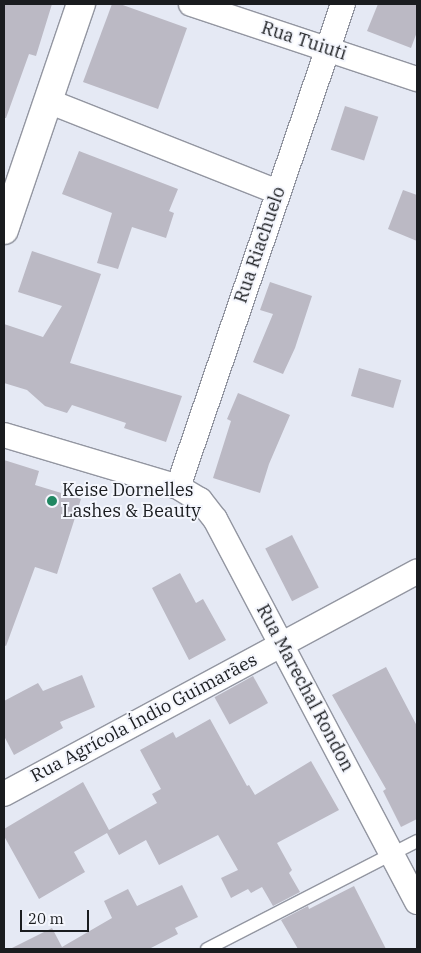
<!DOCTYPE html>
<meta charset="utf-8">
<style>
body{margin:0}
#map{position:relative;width:421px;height:953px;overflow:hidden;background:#e5e9f4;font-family:"IBM Plex Serif",serif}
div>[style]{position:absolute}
.building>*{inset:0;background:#bbb9c4;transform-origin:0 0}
.roads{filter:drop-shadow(1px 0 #9396a1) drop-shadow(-1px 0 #9396a1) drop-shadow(0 1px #9396a1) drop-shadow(0 -1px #9396a1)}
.lane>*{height:12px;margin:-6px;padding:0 6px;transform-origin:6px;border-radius:6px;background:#fff}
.street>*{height:24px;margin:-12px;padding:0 12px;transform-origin:12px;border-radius:12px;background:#fff}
.secondary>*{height:28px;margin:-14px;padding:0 14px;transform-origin:14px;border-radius:14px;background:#fff}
.dots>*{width:14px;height:14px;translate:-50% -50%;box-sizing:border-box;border:2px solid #f4f6fd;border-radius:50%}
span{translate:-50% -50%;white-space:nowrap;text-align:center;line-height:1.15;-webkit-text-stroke:4px #f4f6fd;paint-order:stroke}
.street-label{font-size:18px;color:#1a1c1f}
.poi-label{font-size:18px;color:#1a1c1f}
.left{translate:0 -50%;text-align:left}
.frame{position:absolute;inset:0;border:5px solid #1a1c1f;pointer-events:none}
.scale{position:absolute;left:20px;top:910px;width:69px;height:22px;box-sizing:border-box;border:2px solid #1a1c1f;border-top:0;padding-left:6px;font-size:15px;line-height:18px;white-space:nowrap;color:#1a1c1f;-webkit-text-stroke:4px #f4f6fd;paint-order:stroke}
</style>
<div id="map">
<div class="building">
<div style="clip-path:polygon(4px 4px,52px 4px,36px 56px,29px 54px,6px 118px,4px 118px)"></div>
<div style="clip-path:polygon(112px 4px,120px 4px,187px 28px,158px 109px,83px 82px)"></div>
<div style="clip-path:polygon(378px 4px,417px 4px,417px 32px,411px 48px,367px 31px)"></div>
<div style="left:345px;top:106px;width:35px;height:46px;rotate:18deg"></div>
<div style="clip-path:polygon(79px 151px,178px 189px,169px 211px,174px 213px,166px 238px,132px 227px,118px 269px,97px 263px,112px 213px,62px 194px)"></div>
<div style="clip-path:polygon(403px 190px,417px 195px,417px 241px,388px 229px)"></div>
<div style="clip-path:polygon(32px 251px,101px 274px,70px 363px,182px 396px,166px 442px,124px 428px,126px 423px,72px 405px,67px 413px,45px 406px,27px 390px,4px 383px,4px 324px,43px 337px,62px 306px,18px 292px)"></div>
<div style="clip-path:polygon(270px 282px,312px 296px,295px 348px,283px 374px,253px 362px,273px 314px,260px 310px)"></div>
<div style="left:359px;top:368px;width:44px;height:29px;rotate:16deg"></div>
<div style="clip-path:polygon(238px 393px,290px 415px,269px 464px,260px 493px,213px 478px,231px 421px,227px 419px)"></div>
<div style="clip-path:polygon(4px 460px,39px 471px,35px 485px,81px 499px,57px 574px,35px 567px,6px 646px,4px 645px)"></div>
<div style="left:292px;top:535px;width:59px;height:30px;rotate:63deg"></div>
<div style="clip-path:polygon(180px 573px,196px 603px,203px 599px,226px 640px,189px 660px,152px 588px)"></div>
<div style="clip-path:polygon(386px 667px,417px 726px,417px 819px,401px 827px,383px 791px,386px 789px,332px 695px)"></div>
<div style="clip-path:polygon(82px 675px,95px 707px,60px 722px,63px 728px,14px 755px,4px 736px,4px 701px,38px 683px,43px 691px)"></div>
<div style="left:253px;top:676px;width:31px;height:44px;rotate:61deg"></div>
<div style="clip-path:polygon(210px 719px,247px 786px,249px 785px,255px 795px,311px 761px,339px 810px,277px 843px,292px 870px,289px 873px,300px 892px,273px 906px,262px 887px,251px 893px,248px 889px,231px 898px,221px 878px,238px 870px,218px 835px,159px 865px,146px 840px,119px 855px,107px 833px,74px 852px,85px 872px,39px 899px,4px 836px,4px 829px,83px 782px,109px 830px,157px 803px,152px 794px,161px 789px,140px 750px,173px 732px,176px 738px)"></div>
<div style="clip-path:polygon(182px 885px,198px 917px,175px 928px,178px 934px,149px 949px,10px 949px,52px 928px,62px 947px,112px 918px,104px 901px,128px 889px,137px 906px)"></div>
<div style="clip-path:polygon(354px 886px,386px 949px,298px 949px,281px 920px,308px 906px,309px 909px)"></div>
</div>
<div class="roads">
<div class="lane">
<div style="left:207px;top:949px;width:236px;rotate:-27.2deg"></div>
</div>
<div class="street">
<div style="left:191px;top:4px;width:238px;rotate:18.4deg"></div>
<div style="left:48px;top:101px;width:247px;rotate:21.6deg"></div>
<div style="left:4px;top:435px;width:182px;rotate:16.6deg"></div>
<div style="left:178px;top:487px;width:26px;rotate:31deg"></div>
<div style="left:200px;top:500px;width:24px;rotate:52deg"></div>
<div style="left:215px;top:519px;width:433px;rotate:62.2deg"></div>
<div style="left:178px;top:487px;width:510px;rotate:-71.14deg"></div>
<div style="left:4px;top:794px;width:469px;rotate:-28.3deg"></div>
</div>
<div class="secondary">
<div style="left:4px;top:230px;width:239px;rotate:-71.2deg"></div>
</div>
</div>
<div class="dots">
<div style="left:52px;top:501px;background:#208762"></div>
</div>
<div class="street-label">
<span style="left:304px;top:41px;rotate:18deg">Rua Tuiuti</span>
<span style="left:260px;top:245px;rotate:-71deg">Rua Riachuelo</span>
<span style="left:305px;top:688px;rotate:62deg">Rua Marechal Rondon</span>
<span style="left:144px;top:718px;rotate:-28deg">Rua Agrícola Índio Guimarães</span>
</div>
<div class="poi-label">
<span class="left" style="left:62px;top:501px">Keise Dornelles<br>Lashes &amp; Beauty</span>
</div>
<div class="frame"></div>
<div class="scale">20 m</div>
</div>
